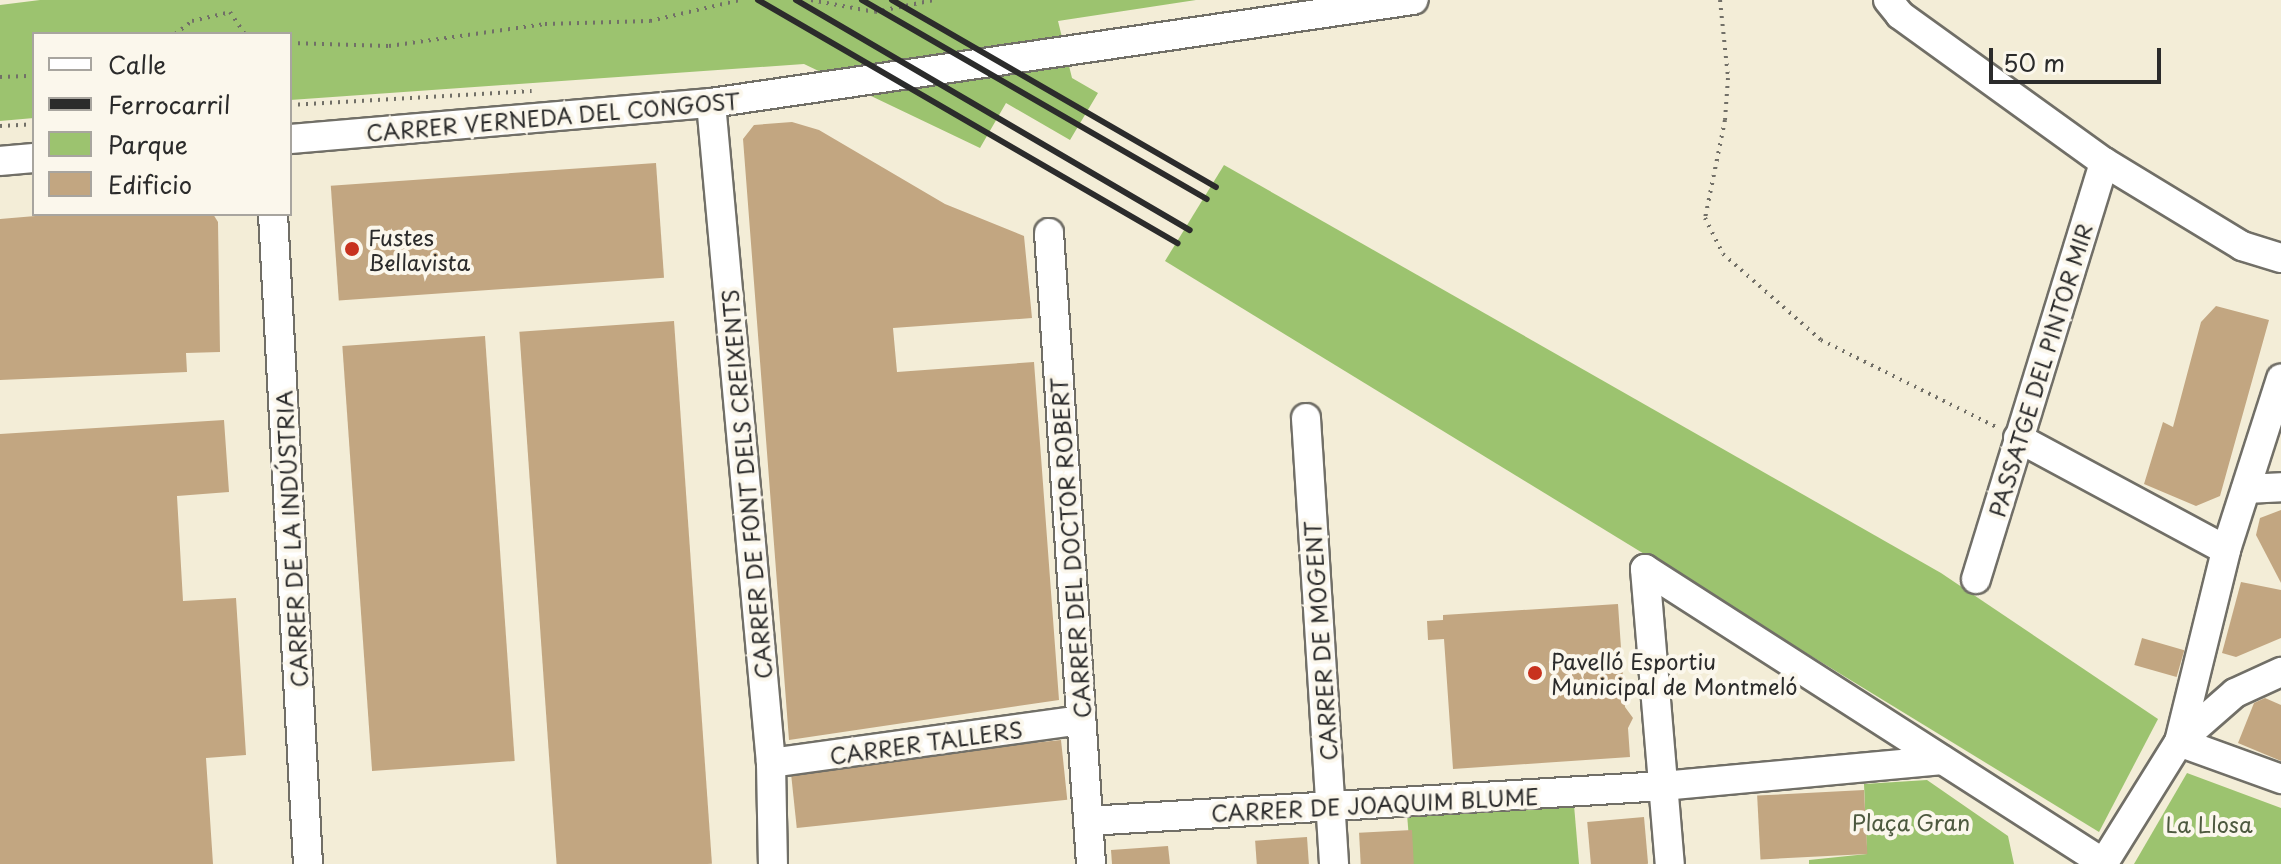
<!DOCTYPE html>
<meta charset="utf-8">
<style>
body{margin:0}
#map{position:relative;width:2281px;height:864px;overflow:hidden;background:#f3edd7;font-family:"Playpen Sans",sans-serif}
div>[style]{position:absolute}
.green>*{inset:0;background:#9cc36f}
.building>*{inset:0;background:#c2a681;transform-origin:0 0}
.path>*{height:4px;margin-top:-2px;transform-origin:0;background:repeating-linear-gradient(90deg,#716f67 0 2px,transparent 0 8px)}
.roads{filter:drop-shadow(2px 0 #716f67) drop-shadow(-2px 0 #716f67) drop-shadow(0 2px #716f67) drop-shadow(0 -2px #716f67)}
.minor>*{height:28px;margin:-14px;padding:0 14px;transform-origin:14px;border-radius:14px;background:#fff}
.rail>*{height:6px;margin:-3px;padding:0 3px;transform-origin:3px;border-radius:3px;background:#2b2b2b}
.dots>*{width:22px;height:22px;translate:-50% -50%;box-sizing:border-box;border:4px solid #fbf7ec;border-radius:50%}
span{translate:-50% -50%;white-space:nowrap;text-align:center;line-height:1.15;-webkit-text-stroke:8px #fbf7ec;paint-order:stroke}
.street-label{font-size:22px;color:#2b2b2b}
.poi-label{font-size:22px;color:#2b2b2b}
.left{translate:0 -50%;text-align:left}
.park-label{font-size:22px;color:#4d593f}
.legend{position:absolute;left:32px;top:32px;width:260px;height:184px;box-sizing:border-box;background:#fbf7ec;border:2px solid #a8a59f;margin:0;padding:10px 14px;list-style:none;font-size:24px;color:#2b2b2b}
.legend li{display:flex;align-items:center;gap:16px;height:40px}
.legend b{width:40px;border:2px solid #a8a59f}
.scale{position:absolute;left:1989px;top:48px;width:172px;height:36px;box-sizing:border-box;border:4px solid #2b2b2b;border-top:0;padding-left:10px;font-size:24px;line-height:28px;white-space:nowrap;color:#2b2b2b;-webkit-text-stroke:6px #fbf7ec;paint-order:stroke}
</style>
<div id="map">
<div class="green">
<div style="clip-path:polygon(40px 0,1196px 0,1058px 21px,1072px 78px,1098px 93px,1070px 140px,1006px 103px,980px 148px,804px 64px,290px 100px,290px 34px,34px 34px,34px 118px,0 121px,0 5px)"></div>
<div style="clip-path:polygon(1224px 165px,1941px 573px,2158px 719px,2099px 832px,1165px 261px)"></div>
<div style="clip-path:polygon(2187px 773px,2281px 808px,2281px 864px,2134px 864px)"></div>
<div style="clip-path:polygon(1927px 780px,2008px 836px,2014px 864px,1809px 864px,1809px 860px,1867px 854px,1864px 784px)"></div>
<div style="clip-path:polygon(1574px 805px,1579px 864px,1411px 864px,1407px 814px)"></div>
</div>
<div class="building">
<div style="clip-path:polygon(792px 122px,819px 130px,945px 204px,1024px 236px,1032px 318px,893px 328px,897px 372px,1034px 362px,1059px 700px,789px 740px,743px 139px,754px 125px)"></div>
<div style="left:656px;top:163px;width:115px;height:326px;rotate:86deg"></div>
<div style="clip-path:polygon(59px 214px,213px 214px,218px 222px,220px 352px,186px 353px,187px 372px,0 380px,0 219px)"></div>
<div style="clip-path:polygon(2216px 306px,2269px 320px,2220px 496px,2196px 506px,2144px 484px,2163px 422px,2173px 427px,2201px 322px)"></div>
<div style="left:674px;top:321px;width:544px;height:155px;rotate:86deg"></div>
<div style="left:485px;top:336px;width:426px;height:143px;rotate:86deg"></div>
<div style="clip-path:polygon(224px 420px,229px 492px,177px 496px,183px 601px,236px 598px,246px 755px,206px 758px,213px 864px,0 864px,0 434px)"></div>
<div style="clip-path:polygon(2281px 510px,2281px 583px,2256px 535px,2260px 518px)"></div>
<div style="clip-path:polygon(2241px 582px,2281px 590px,2281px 638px,2236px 657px,2222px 653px)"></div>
<div style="clip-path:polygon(1618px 604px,1625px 707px,1633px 718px,1628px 728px,1630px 757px,1453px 769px,1444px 639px,1428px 640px,1427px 621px,1443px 620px,1443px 615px)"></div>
<div style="left:2142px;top:638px;width:44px;height:28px;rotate:16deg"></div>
<div style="clip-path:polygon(2265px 698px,2281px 705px,2281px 761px,2238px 743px,2254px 703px)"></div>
<div style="left:1061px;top:740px;width:60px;height:272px;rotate:84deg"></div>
<div style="left:1864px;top:790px;width:64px;height:107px;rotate:87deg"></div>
<div style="left:1644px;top:817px;width:47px;height:57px;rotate:85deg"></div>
<div style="left:1412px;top:830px;width:34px;height:53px;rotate:87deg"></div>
<div style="left:1307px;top:837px;width:27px;height:52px;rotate:86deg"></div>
<div style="clip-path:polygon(1168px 846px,1170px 864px,1112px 864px,1111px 850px)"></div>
</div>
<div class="path">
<div style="left:811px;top:0;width:65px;rotate:10.6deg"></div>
<div style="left:875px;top:12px;width:60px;rotate:-11.5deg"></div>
<div style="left:1720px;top:0;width:78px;rotate:84.1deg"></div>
<div style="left:1728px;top:78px;width:42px;rotate:94.1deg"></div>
<div style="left:1725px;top:120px;width:100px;rotate:101.5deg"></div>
<div style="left:1705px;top:218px;width:40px;rotate:63.4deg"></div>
<div style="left:1723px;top:254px;width:130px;rotate:41.3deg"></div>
<div style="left:1821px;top:340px;width:198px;rotate:26.4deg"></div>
<div style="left:175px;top:34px;width:21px;rotate:-37deg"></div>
<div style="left:192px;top:21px;width:39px;rotate:-13deg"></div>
<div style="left:230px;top:12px;width:27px;rotate:56deg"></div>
<div style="left:290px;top:43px;width:99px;rotate:1.7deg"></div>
<div style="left:389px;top:46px;width:158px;rotate:-8deg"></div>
<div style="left:545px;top:24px;width:105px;rotate:-1.6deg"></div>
<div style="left:650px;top:21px;width:92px;rotate:-13.1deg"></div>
<div style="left:0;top:77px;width:34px;rotate:-2deg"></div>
<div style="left:290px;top:105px;width:242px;rotate:-3.3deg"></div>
<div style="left:0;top:126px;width:34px;rotate:-3deg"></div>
</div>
<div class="roads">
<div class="minor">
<div style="left:1888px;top:0;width:19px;rotate:51deg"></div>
<div style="left:1900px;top:15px;width:251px;rotate:35.8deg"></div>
<div style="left:2104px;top:162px;width:162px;rotate:31.3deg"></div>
<div style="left:2242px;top:246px;width:41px;rotate:17.1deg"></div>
<div style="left:711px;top:103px;width:663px;rotate:84.81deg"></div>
<div style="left:771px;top:763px;width:101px;rotate:88.9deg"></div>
<div style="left:290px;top:139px;width:423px;rotate:-4.9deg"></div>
<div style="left:711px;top:103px;width:710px;rotate:-8.35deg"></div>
<div style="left:0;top:161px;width:34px;rotate:-5deg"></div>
<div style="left:273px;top:214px;width:651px;rotate:86.92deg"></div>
<div style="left:1049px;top:233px;width:632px;rotate:86.19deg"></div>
<div style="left:1306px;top:418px;width:447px;rotate:86.4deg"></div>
<div style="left:2018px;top:438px;width:236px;rotate:28.3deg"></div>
<div style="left:2246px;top:489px;width:35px;rotate:-3deg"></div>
<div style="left:1645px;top:569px;width:546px;rotate:32.67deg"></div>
<div style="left:1645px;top:569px;width:296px;rotate:85.2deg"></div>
<div style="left:1976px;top:579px;width:436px;rotate:-72.9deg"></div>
<div style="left:2179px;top:742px;width:198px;rotate:-76.2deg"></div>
<div style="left:2226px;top:550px;width:180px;rotate:-72.2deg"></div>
<div style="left:2179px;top:742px;width:109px;rotate:19.9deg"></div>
<div style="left:771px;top:763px;width:313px;rotate:-7.9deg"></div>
<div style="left:1088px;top:821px;width:576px;rotate:-3.48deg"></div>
<div style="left:1663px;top:786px;width:280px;rotate:-5.3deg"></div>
<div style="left:2103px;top:864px;width:144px;rotate:-58.1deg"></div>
<div style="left:2179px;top:742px;width:74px;rotate:-41.2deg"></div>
<div style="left:2235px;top:693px;width:51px;rotate:-24.5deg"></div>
</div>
</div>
<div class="rail">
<div style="left:758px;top:0;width:485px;rotate:30.1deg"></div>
<div style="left:796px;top:0;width:456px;rotate:30.3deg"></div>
<div style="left:862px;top:0;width:398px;rotate:30deg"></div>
<div style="left:892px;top:0;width:374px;rotate:30deg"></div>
</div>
<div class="dots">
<div style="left:352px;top:249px;background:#c8321e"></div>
<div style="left:1535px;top:673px;background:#c8321e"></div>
</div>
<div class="street-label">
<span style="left:553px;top:116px;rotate:-5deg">CARRER VERNEDA DEL CONGOST</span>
<span style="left:2040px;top:370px;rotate:-73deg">PASSATGE DEL PINTOR MIR</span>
<span style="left:746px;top:484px;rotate:-95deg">CARRER DE FONT DELS CREIXENTS</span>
<span style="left:291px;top:539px;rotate:-93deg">CARRER DE LA INDÚSTRIA</span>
<span style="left:1070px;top:548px;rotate:-94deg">CARRER DEL DOCTOR ROBERT</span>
<span style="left:1320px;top:641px;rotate:-94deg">CARRER DE MOGENT</span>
<span style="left:926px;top:742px;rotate:-8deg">CARRER TALLERS</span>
<span style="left:1375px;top:804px;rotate:-3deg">CARRER DE JOAQUIM BLUME</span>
</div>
<div class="poi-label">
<span class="left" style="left:368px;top:249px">Fustes<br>Bellavista</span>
<span class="left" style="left:1551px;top:673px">Pavelló Esportiu<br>Municipal de Montmeló</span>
</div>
<div class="park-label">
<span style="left:1911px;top:822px">Plaça Gran</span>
<span style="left:2209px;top:824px">La Llosa</span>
</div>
<ul class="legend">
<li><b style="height:10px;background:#fff"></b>Calle</li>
<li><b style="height:10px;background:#2b2b2b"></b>Ferrocarril</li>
<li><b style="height:22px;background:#9cc36f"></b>Parque</li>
<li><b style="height:22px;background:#c2a681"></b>Edificio</li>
</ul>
<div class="scale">50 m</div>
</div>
